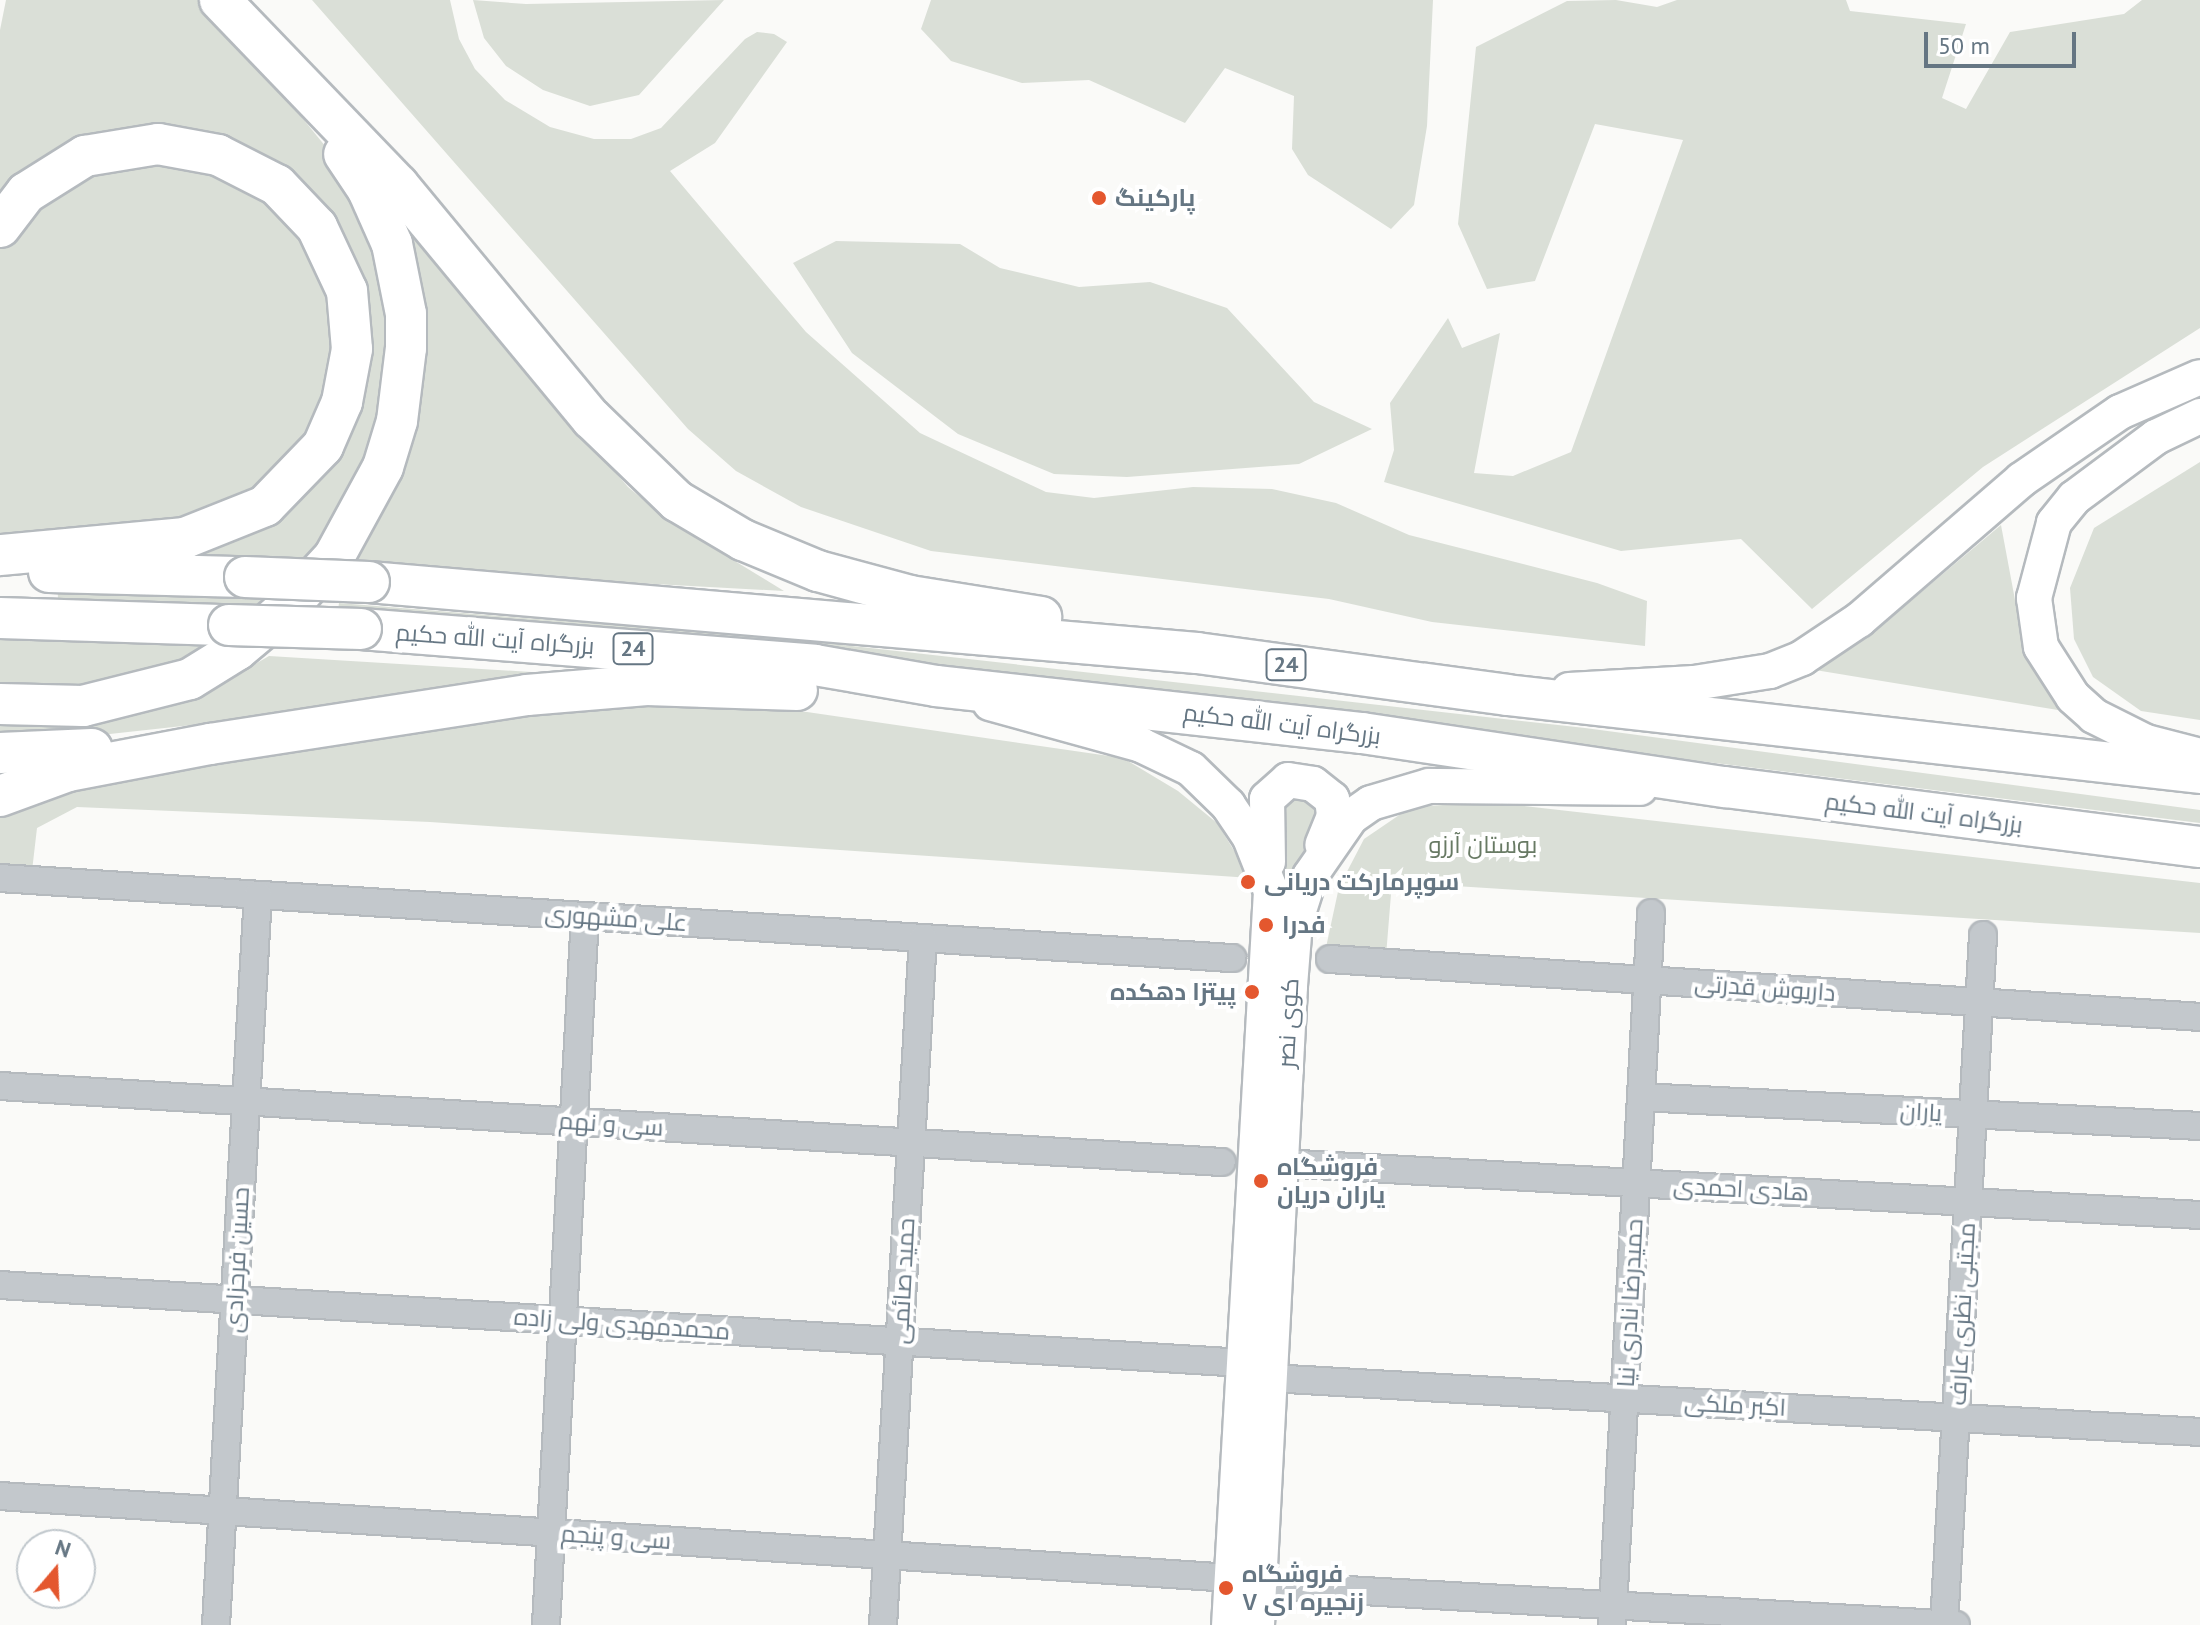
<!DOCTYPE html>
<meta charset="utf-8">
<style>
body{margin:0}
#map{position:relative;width:2200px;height:1625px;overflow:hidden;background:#fafaf8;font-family:"PT Sans",Cairo,sans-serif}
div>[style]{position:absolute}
.green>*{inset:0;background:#dadfd7;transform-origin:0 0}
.roads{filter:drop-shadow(2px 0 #b5babe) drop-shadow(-2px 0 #b5babe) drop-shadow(0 2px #b5babe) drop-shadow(0 -2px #b5babe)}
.minor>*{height:26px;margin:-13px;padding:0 13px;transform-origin:13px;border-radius:13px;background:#c3c8cc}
.major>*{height:34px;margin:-17px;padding:0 17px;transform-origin:17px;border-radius:17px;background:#fff}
.highway>*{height:40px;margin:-20px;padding:0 20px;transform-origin:20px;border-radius:20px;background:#fff}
.bridges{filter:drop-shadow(2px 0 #b4b9bd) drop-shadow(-2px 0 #b4b9bd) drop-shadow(0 2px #b4b9bd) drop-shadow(0 -2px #b4b9bd)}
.highway-bridge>*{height:40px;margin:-20px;padding:0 20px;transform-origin:20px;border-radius:20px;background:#fff}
.dots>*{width:22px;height:22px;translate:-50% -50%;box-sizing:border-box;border:4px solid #fff;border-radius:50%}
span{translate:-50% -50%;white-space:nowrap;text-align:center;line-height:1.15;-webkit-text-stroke:8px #fff;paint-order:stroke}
.shield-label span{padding:2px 6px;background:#fff;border:2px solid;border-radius:6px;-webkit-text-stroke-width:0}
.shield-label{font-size:22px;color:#657683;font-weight:700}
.poi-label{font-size:24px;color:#657683;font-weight:700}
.left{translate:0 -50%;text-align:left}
.right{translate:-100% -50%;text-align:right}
.street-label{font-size:24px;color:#657683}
.park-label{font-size:24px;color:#687a64}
.north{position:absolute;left:16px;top:1529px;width:80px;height:80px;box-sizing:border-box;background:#fff;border:2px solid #c1c8cd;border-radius:50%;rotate:19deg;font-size:22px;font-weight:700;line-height:32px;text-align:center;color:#657683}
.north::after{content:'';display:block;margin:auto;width:28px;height:36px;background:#e4572e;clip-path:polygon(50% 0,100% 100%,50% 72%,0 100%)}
.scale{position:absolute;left:1924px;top:32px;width:152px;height:36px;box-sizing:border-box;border:4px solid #657683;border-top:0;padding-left:10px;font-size:24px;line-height:28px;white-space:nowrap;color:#657683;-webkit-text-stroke:6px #fff;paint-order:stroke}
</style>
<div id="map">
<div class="green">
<div style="clip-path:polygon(6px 0,206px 0,339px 163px,389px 270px,391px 401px,319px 565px,192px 560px,146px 548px,323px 464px,346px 257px,178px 136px,0 213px,0 30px)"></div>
<div style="clip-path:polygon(312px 0,450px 0,459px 39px,475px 69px,505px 100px,550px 127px,594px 139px,631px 139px,661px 128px,745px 39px,757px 32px,774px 34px,787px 42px,715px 143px,670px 171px,806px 332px,920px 433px,1046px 492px,1094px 498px,1193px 487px,1272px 489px,1336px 503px,1409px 535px,1597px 583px,1647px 601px,1645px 646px,1432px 622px,1329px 599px,931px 551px,801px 507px,736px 471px,688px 429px)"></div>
<div style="clip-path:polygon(473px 0,526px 4px,724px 0,639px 95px,590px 106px,543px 90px,506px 66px,484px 38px)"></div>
<div style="clip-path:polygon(931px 0,1433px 0,1427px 126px,1414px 205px,1391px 229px,1308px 175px,1292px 149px,1294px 96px,1225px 68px,1185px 123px,1089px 80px,1022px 83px,951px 61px,921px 29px)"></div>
<div style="clip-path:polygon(1616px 0,1657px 7px,1677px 0,1846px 0,1850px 11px,1966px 24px,1942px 98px,1966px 109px,2010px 32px,2124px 14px,2142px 0,2200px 0,2200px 328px,1983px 467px,1812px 609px,1741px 539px,1621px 551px,1384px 482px,1394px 450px,1390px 403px,1448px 318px,1462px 348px,1500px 333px,1474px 473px,1513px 476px,1571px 452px,1683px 140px,1595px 124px,1535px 281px,1487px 289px,1458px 224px,1476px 47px,1567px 1px)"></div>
<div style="clip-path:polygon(122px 156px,251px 181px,318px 248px,342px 339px,308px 448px,218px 518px,37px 538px,0 533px,0 249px,10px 227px,34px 201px)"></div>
<div style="clip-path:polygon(391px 211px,628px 487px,669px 521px,784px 591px,342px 567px,386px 485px)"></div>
<div style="clip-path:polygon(836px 241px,960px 244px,1000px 268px,1079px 287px,1150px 282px,1227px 308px,1314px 402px,1372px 429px,1299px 464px,1127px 477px,1054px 474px,958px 434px,852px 353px,793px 263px)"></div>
<div style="clip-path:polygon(2200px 462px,2200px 720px,2141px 711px,2093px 677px,2074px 639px,2070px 588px,2094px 528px)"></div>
<div style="clip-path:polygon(2001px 525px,2024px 648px,2064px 711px,1809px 669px,1919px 594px)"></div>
<div style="left:58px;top:589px;width:220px;height:16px;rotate:1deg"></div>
<div style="clip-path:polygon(339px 603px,798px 640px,1585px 728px,2200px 810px,2200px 823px,1230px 703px,337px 617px)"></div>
<div style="clip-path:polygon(0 635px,228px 640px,143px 682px,0 695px)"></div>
<div style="clip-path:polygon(269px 656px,547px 673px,264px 717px,0 746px,0 725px,106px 719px,171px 705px,200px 696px)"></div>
<div style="clip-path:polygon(658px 702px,807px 712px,1123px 758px,1178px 791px,1217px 823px,1251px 878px,430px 822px,77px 807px,37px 828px,32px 871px,0 869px,0 808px,57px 785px,558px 710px)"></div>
<div style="clip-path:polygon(1296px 791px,1323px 813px,1288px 909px,1279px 845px,1283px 796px)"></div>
<div style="clip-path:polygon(1490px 802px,2200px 883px,2200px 933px,1392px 882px,1386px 956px,1325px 952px,1339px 887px,1364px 839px,1411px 807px)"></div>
</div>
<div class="roads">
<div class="minor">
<div style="left:0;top:878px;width:1235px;rotate:3.72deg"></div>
<div style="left:1330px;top:959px;width:872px;rotate:3.81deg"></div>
<div style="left:0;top:1086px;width:1224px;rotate:3.56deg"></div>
<div style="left:1641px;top:1097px;width:560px;rotate:2.97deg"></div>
<div style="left:1281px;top:1163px;width:920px;rotate:3.24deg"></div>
<div style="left:0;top:1285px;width:1245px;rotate:3.59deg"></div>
<div style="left:1270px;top:1378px;width:932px;rotate:3.32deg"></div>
<div style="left:0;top:1496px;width:1234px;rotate:3.81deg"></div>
<div style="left:1259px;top:1585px;width:698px;rotate:3.28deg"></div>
<div style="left:216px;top:1625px;width:731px;rotate:-86.71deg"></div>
<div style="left:546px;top:1625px;width:710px;rotate:-86.85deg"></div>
<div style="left:883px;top:1625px;width:688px;rotate:-86.67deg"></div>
<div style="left:1612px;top:1625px;width:713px;rotate:-86.86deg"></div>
<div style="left:1944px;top:1625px;width:691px;rotate:-86.76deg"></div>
</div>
<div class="major">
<div style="left:2200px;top:416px;width:49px;rotate:154.5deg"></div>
<div style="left:2156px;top:437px;width:102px;rotate:143.4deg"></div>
<div style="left:2074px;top:498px;width:32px;rotate:129deg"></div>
<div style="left:2054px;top:523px;width:78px;rotate:104.9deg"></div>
<div style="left:2034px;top:598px;width:49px;rotate:81.9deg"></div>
<div style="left:2041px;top:647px;width:59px;rotate:57.4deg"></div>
<div style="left:2073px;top:697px;width:28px;rotate:42deg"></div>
<div style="left:2094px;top:716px;width:58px;rotate:26.6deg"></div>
<div style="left:2146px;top:742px;width:56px;rotate:14.5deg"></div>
<div style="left:1569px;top:690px;width:125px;rotate:-3.2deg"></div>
<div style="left:1694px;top:683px;width:77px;rotate:-9deg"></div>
<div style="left:1770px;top:671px;width:35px;rotate:-22deg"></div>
<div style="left:1802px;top:658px;width:69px;rotate:-33.7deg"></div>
<div style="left:1859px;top:620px;width:214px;rotate:-40.8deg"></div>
<div style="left:2021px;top:480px;width:120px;rotate:-34.5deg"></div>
<div style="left:2120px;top:412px;width:87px;rotate:-23.6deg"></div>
<div style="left:990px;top:703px;width:157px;rotate:15.5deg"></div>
<div style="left:1141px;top:745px;width:55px;rotate:25.6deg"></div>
<div style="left:1191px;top:769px;width:52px;rotate:44.2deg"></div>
<div style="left:1228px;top:805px;width:40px;rotate:56deg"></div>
<div style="left:1250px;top:838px;width:57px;rotate:68.4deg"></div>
<div style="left:1271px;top:891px;width:735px;rotate:93.27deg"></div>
<div style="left:1268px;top:862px;width:63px;rotate:-90.9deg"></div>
<div style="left:1267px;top:799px;width:28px;rotate:-42deg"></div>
<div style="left:1288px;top:780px;width:25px;rotate:9deg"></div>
<div style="left:1313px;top:784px;width:24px;rotate:38deg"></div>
<div style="left:1332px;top:799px;width:17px;rotate:83deg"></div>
<div style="left:1334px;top:816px;width:31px;rotate:112deg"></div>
<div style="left:1257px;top:1625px;width:640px;rotate:-87.04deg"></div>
<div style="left:1290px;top:986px;width:63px;rotate:-85.5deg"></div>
<div style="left:1295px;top:923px;width:49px;rotate:-72.3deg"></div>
<div style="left:1310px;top:876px;width:72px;rotate:-55.2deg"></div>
<div style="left:1351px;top:817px;width:24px;rotate:-35deg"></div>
<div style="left:1371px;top:803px;width:60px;rotate:-16.3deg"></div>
<div style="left:1429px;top:786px;width:211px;rotate:0.5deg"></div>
</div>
<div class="highway">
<div style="left:220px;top:0;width:257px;rotate:46.1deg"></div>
<div style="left:398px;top:185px;width:303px;rotate:50.4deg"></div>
<div style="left:591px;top:418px;width:120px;rotate:44deg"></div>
<div style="left:677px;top:501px;width:77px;rotate:30.6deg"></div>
<div style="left:743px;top:540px;width:81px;rotate:22.5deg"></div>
<div style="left:818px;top:571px;width:95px;rotate:15.2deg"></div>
<div style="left:910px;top:596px;width:133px;rotate:9.1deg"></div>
<div style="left:0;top:227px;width:43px;rotate:-52.6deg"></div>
<div style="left:26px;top:193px;width:70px;rotate:-32.1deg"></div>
<div style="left:85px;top:156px;width:74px;rotate:-9.3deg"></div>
<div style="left:158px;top:144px;width:61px;rotate:10.4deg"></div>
<div style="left:218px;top:155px;width:66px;rotate:27deg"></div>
<div style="left:277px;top:185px;width:58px;rotate:46.4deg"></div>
<div style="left:317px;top:227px;width:71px;rotate:64.9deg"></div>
<div style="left:347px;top:291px;width:58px;rotate:85.1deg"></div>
<div style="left:352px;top:349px;width:54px;rotate:100.7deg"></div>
<div style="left:342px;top:402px;width:48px;rotate:113.4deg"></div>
<div style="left:323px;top:446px;width:83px;rotate:134deg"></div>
<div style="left:265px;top:506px;width:86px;rotate:158.2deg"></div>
<div style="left:185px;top:538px;width:186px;rotate:174.7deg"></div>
<div style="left:49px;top:572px;width:196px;rotate:1.5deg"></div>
<div style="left:369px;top:582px;width:831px;rotate:4.9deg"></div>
<div style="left:1197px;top:653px;width:313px;rotate:7.7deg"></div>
<div style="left:1507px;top:695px;width:697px;rotate:6.42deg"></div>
<div style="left:0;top:618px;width:229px;rotate:1.8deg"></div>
<div style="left:361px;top:629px;width:455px;rotate:4.5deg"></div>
<div style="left:815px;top:665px;width:123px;rotate:9.8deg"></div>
<div style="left:936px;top:686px;width:429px;rotate:6.3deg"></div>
<div style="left:1362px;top:733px;width:367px;rotate:8.5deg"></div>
<div style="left:1725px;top:787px;width:479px;rotate:7.2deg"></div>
<div style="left:0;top:704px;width:83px;rotate:1.4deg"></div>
<div style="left:83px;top:706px;width:110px;rotate:-14.2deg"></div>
<div style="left:190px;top:679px;width:55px;rotate:-31.7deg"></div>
<div style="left:237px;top:650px;width:67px;rotate:-40.1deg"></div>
<div style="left:288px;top:607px;width:68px;rotate:-47.4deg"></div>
<div style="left:334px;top:557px;width:102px;rotate:-61.4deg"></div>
<div style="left:383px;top:467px;width:48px;rotate:-73.1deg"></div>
<div style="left:397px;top:421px;width:74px;rotate:-83deg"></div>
<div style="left:406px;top:348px;width:34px;rotate:-90deg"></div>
<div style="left:406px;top:314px;width:71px;rotate:-101.3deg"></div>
<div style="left:392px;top:244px;width:59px;rotate:-114deg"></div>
<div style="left:368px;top:190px;width:43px;rotate:-123.7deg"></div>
<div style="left:0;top:753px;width:92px;rotate:-2.5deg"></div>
<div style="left:0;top:796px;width:72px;rotate:-20.2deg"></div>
<div style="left:68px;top:771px;width:145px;rotate:-10.8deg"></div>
<div style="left:210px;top:744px;width:321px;rotate:-8.8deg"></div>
<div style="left:527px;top:695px;width:120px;rotate:-4.8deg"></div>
<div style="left:647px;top:685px;width:150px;rotate:1.9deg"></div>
</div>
</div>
<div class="bridges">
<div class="highway-bridge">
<div style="left:245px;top:577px;width:124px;rotate:2.3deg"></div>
<div style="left:229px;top:625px;width:132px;rotate:1.7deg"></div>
</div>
</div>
<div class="dots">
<div style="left:1099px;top:198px;background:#e4572e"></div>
<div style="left:1248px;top:882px;background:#e4572e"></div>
<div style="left:1266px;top:925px;background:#e4572e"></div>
<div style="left:1252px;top:992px;background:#e4572e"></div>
<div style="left:1261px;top:1181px;background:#e4572e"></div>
<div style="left:1226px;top:1588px;background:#e4572e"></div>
</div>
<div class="shield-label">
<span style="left:633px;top:649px">24</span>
<span style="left:1286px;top:665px">24</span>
</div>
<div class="poi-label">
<span class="left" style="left:1115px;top:198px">پارکینگ</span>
<span class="left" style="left:1264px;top:882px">سوپرمارکت دریانی</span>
<span class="left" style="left:1282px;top:925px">فدرا</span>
<span class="right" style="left:1236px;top:992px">پیتزا دهکده</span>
<span class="left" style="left:1277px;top:1181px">فروشگاه<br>یاران دریان</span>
<span class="left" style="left:1242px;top:1588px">فروشگاه<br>زنجیره ای ۷</span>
</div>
<div class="street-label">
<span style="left:495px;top:639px;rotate:4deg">بزرگراه آیت الله حکیم</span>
<span style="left:1282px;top:724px;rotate:7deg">بزرگراه آیت الله حکیم</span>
<span style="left:1924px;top:813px;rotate:7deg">بزرگراه آیت الله حکیم</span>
<span style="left:616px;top:918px;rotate:4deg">علی مشهوری</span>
<span style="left:1765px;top:988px;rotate:4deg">داریوش قدرتی</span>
<span style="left:1288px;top:1023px;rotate:-87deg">کوی نصر</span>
<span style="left:1921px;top:1112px;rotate:3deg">یاران</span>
<span style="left:611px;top:1124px;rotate:4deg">سی و نهم</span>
<span style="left:1741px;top:1189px;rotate:3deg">هادی احمدی</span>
<span style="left:237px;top:1260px;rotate:-87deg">حسین فرحزادی</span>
<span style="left:903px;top:1281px;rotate:-87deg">حمید صائمی</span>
<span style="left:1630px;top:1303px;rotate:-87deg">حمیدرضا نادری نیا</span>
<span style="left:1962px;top:1314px;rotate:-87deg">مجتبی نظری عارف</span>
<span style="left:622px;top:1324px;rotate:4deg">محمدمهدی ولی زاده</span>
<span style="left:1735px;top:1405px;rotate:3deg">اکبر ملکی</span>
<span style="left:616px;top:1537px;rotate:4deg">سی و پنجم</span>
</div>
<div class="park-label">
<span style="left:1483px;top:845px">بوستان آرزو</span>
</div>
<div class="north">N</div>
<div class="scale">50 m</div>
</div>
